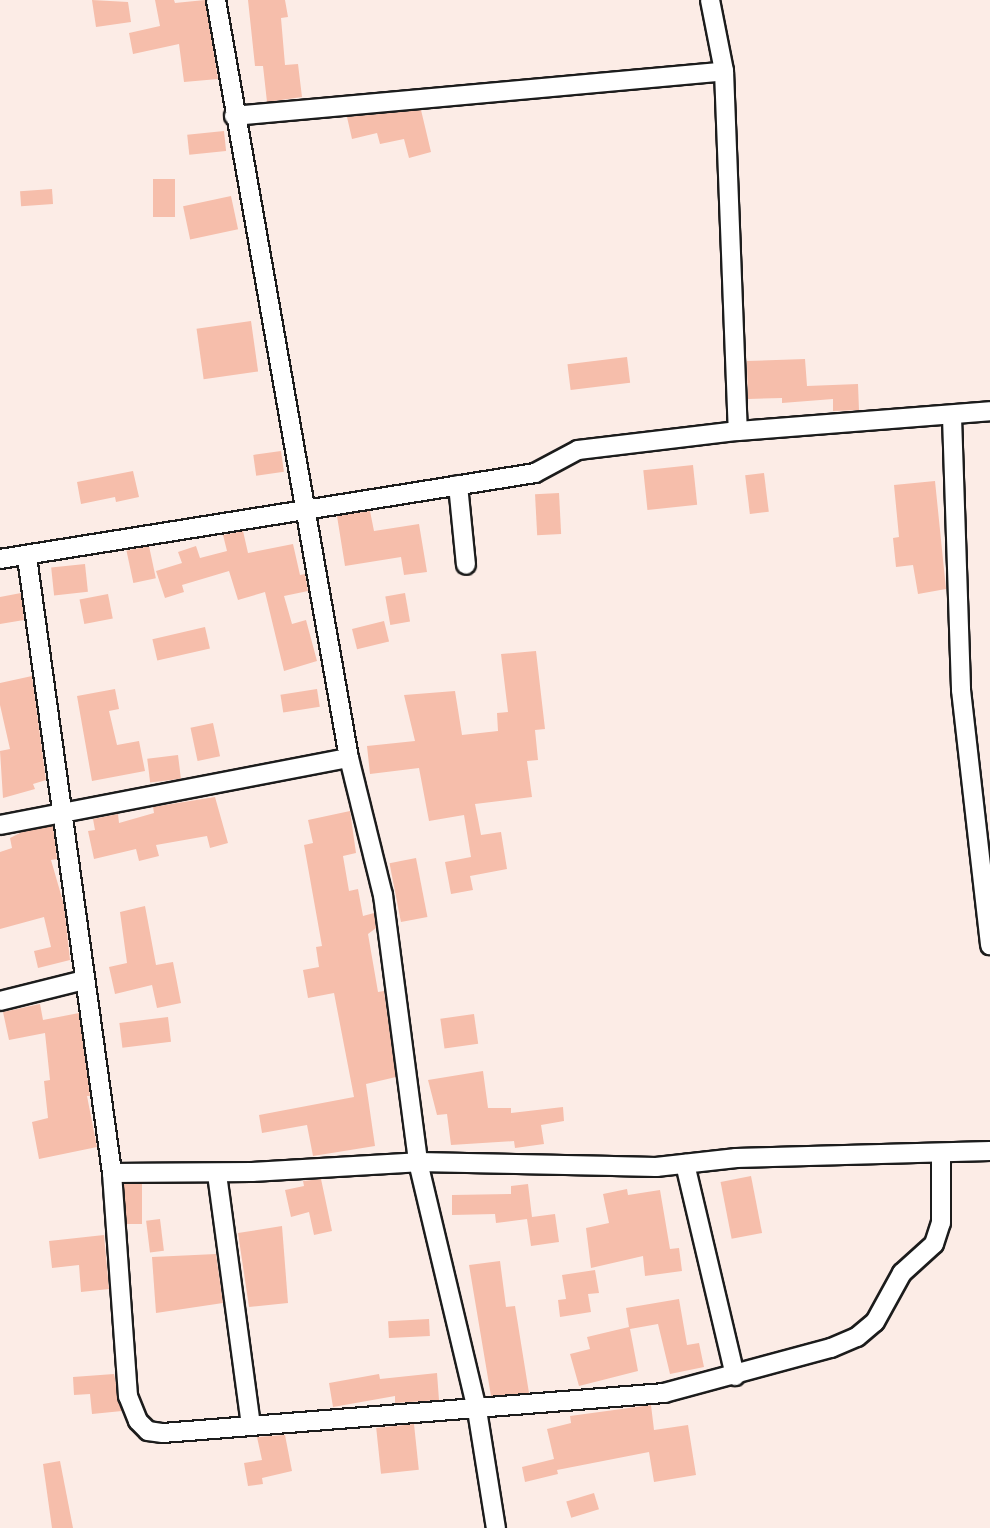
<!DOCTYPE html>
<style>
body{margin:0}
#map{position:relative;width:990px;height:1528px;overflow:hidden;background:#fcece6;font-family:Dekko,sans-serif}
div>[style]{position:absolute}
.building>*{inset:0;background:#f6beab;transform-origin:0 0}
.roads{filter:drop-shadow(2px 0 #1c1c1c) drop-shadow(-2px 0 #1c1c1c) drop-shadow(0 2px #1c1c1c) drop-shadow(0 -2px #1c1c1c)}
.minor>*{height:18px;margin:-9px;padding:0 9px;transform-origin:9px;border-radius:9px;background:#fff}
span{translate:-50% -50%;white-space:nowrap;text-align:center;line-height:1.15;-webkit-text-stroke:6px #fff;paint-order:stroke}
</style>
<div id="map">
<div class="building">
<div style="clip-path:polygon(92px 0,128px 2px,131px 22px,96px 27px)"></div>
<div style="clip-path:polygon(155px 0,174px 0,175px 3px,205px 0,218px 79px,184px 82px,179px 44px,133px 54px,129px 33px,160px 26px)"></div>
<div style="clip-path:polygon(248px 0,285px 0,288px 17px,281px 18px,285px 65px,298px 64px,302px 97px,267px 102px,263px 66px,255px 66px)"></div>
<div style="clip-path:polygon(421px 110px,431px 152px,409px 158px,404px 139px,380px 144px,377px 133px,352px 139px,347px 117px)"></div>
<div style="left:224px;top:131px;width:20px;height:37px;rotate:84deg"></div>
<div style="left:153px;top:179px;width:22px;height:38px"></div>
<div style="left:52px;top:189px;width:15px;height:32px;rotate:86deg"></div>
<div style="left:231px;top:196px;width:34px;height:49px;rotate:78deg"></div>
<div style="left:251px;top:321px;width:51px;height:55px;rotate:82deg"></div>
<div style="left:627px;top:357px;width:26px;height:60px;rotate:83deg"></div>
<div style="clip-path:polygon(805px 359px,807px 386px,858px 384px,859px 410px,833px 411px,833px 399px,782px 403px,782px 398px,748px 399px,747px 361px)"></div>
<div style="left:281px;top:451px;width:21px;height:28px;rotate:82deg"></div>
<div style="left:693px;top:465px;width:40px;height:50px;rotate:84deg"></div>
<div style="clip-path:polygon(133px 471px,139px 497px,116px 502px,115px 497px,81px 504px,77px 482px)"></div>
<div style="left:764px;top:473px;width:39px;height:19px;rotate:83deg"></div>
<div style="clip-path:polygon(935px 481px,946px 589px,918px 594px,913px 565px,896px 567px,893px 538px,899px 537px,894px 485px)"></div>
<div style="left:559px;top:493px;width:41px;height:24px;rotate:87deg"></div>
<div style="clip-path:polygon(370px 511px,374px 531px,419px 524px,427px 572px,404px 575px,401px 557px,345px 566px,337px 516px)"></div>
<div style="clip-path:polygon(243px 531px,248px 553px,293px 544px,300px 575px,305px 574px,308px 591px,284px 596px,292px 624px,306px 620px,317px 661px,284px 671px,265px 592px,238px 600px,229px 571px,182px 585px,184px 592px,165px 598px,156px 571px,182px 563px,178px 552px,196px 546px,200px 558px,227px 551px,223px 535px)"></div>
<div style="left:149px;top:546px;width:33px;height:23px;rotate:78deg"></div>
<div style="left:85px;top:564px;width:28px;height:34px;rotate:84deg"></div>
<div style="clip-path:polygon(21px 593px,24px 620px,0 624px,0 597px)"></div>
<div style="left:405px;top:593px;width:29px;height:20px;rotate:80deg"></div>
<div style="left:108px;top:594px;width:25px;height:29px;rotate:79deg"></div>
<div style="left:384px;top:621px;width:21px;height:33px;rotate:76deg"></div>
<div style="left:205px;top:627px;width:22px;height:54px;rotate:77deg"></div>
<div style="clip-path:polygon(536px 651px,545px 729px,535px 730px,538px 760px,527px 761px,532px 797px,475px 804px,481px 835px,501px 832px,507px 869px,470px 876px,473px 890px,451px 894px,445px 862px,471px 857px,464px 815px,429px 821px,419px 768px,370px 774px,367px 746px,415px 741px,404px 695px,455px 691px,462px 735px,498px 731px,497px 713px,508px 712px,501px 654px)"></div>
<div style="clip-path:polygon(32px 676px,46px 780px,33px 784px,35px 789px,3px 798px,0 751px,10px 749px,0 705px,0 683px)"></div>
<div style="clip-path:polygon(115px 689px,119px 709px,109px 711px,117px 745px,139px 741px,145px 771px,92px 781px,77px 696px)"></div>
<div style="left:317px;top:689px;width:18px;height:37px;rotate:81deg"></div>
<div style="left:213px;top:723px;width:34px;height:23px;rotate:78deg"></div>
<div style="left:178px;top:755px;width:24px;height:31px;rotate:83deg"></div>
<div style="clip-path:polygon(215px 797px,228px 843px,210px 848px,207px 836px,156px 845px,159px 856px,139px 861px,136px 849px,94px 859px,88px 831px,95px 830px,93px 819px,118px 814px,119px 823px,154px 813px,153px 807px)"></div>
<div style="clip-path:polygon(350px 811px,356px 853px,343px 856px,349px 891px,358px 889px,363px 916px,374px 913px,376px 928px,368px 934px,378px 992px,384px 991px,396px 1077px,366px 1084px,375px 1146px,313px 1156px,307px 1125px,262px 1133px,259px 1115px,354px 1097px,334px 993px,308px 998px,303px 970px,319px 967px,316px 947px,322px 946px,304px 845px,313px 843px,308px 820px)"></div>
<div style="clip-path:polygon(53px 826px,57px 859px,51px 860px,64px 905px,70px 960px,38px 968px,34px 951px,51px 947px,44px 917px,0 929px,0 852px,12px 848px,10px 838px,22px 832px)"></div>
<div style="left:416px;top:858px;width:60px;height:27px;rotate:79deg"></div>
<div style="clip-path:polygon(145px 906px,156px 965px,173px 962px,181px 1003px,157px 1008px,152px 985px,115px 994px,109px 967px,127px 963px,120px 912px)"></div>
<div style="clip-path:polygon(40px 1004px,43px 1020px,79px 1013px,90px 1096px,87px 1096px,97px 1147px,39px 1159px,32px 1122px,48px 1118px,44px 1081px,50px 1080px,45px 1033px,9px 1040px,3px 1012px)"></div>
<div style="left:474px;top:1014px;width:30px;height:34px;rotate:82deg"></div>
<div style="left:168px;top:1017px;width:25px;height:49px;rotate:83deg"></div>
<div style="clip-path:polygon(483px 1071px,488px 1108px,511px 1108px,511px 1113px,563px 1107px,564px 1121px,541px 1125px,544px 1144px,515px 1148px,514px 1141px,451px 1145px,447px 1114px,437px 1115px,428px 1080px)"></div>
<div style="left:751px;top:1176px;width:58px;height:31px;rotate:79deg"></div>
<div style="clip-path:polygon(321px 1179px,332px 1231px,314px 1235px,309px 1212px,291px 1217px,285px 1190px,304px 1186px,303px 1181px)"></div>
<div style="left:124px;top:1184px;width:18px;height:40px"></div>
<div style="clip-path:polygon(528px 1184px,532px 1217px,555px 1214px,559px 1242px,531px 1246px,527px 1219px,496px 1223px,495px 1214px,452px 1215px,452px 1195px,511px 1194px,511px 1186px)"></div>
<div style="clip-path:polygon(627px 1189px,628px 1195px,660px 1190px,670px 1249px,679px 1248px,682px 1271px,645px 1276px,643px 1256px,591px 1268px,586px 1228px,609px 1223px,603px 1194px)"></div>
<div style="left:160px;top:1219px;width:32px;height:14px;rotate:83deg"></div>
<div style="clip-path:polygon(282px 1226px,288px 1303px,249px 1307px,238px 1233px)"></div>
<div style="clip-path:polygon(104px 1235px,109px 1289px,81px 1292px,79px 1265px,52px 1268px,49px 1241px)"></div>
<div style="clip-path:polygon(216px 1254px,223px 1303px,156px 1313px,152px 1257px)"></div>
<div style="clip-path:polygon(500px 1261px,506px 1307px,515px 1306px,529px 1393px,491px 1396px,469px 1265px)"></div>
<div style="clip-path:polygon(595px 1270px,599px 1293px,588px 1294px,591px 1312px,560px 1317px,558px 1300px,566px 1299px,562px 1275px)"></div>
<div style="clip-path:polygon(679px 1299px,687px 1345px,699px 1343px,704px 1367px,670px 1374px,658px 1324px,630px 1329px,638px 1371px,579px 1386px,570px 1354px,590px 1349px,587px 1337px,629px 1327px,626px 1308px)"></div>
<div style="left:429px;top:1319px;width:17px;height:41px;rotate:87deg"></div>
<div style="clip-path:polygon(437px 1373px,439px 1400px,395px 1403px,395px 1396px,333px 1407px,329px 1383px,379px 1374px,380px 1379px)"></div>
<div style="clip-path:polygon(114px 1374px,122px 1411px,92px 1414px,90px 1394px,74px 1395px,73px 1377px)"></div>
<div style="clip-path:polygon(651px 1405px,654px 1430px,688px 1425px,696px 1475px,654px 1482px,649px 1452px,557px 1470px,558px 1474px,525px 1482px,522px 1467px,554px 1459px,547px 1429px,571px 1423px,570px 1416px)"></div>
<div style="left:414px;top:1424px;width:46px;height:38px;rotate:84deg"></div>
<div style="clip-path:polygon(285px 1435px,292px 1471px,262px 1478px,263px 1484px,248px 1486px,244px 1463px,262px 1460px,257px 1437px)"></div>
<div style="clip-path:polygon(60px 1461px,73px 1528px,52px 1528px,43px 1464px)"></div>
<div style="left:594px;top:1493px;width:17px;height:29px;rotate:73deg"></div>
</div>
<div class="roads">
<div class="minor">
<div style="left:216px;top:0;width:770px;rotate:80.05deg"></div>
<div style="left:349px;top:758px;width:141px;rotate:76.1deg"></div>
<div style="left:383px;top:895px;width:269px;rotate:82.5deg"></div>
<div style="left:418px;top:1162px;width:255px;rotate:76.6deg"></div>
<div style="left:477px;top:1410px;width:120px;rotate:80.9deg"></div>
<div style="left:710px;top:0;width:72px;rotate:78.8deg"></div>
<div style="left:724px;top:71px;width:360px;rotate:87.8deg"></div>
<div style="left:234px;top:116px;width:492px;rotate:-5.2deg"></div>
<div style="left:952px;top:417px;width:273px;rotate:88.1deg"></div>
<div style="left:961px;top:690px;width:257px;rotate:83.5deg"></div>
<div style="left:458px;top:485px;width:80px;rotate:84.3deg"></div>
<div style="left:27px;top:557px;width:622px;rotate:82.14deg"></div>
<div style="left:112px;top:1173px;width:140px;rotate:-0.4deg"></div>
<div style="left:252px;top:1172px;width:166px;rotate:-3.4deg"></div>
<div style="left:418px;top:1162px;width:238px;rotate:1.2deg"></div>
<div style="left:656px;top:1167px;width:81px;rotate:-6.4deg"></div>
<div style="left:736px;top:1158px;width:254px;rotate:-1.6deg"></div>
<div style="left:0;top:559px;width:542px;rotate:-9.13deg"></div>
<div style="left:535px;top:473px;width:49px;rotate:-28.1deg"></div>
<div style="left:578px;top:450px;width:161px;rotate:-6.8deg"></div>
<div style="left:738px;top:431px;width:253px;rotate:-4.5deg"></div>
<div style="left:0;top:825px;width:355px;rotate:-10.9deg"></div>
<div style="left:0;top:1001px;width:87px;rotate:-14deg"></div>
<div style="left:685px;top:1164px;width:218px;rotate:76.7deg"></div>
<div style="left:112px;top:1173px;width:224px;rotate:85.9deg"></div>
<div style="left:128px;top:1396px;width:27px;rotate:68deg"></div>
<div style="left:138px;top:1421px;width:14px;rotate:45deg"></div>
<div style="left:148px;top:1431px;width:15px;rotate:8deg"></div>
<div style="left:163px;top:1433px;width:503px;rotate:-4.56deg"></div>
<div style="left:664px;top:1393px;width:173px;rotate:-15.1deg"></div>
<div style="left:831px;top:1348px;width:28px;rotate:-23deg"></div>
<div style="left:857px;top:1337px;width:23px;rotate:-40deg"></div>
<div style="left:875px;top:1322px;width:56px;rotate:-61.1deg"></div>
<div style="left:902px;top:1273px;width:43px;rotate:-42.2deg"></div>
<div style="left:934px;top:1244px;width:22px;rotate:-72deg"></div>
<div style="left:941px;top:1223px;width:70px;rotate:-90deg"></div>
<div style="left:217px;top:1174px;width:253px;rotate:82.3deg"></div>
</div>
</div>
</div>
